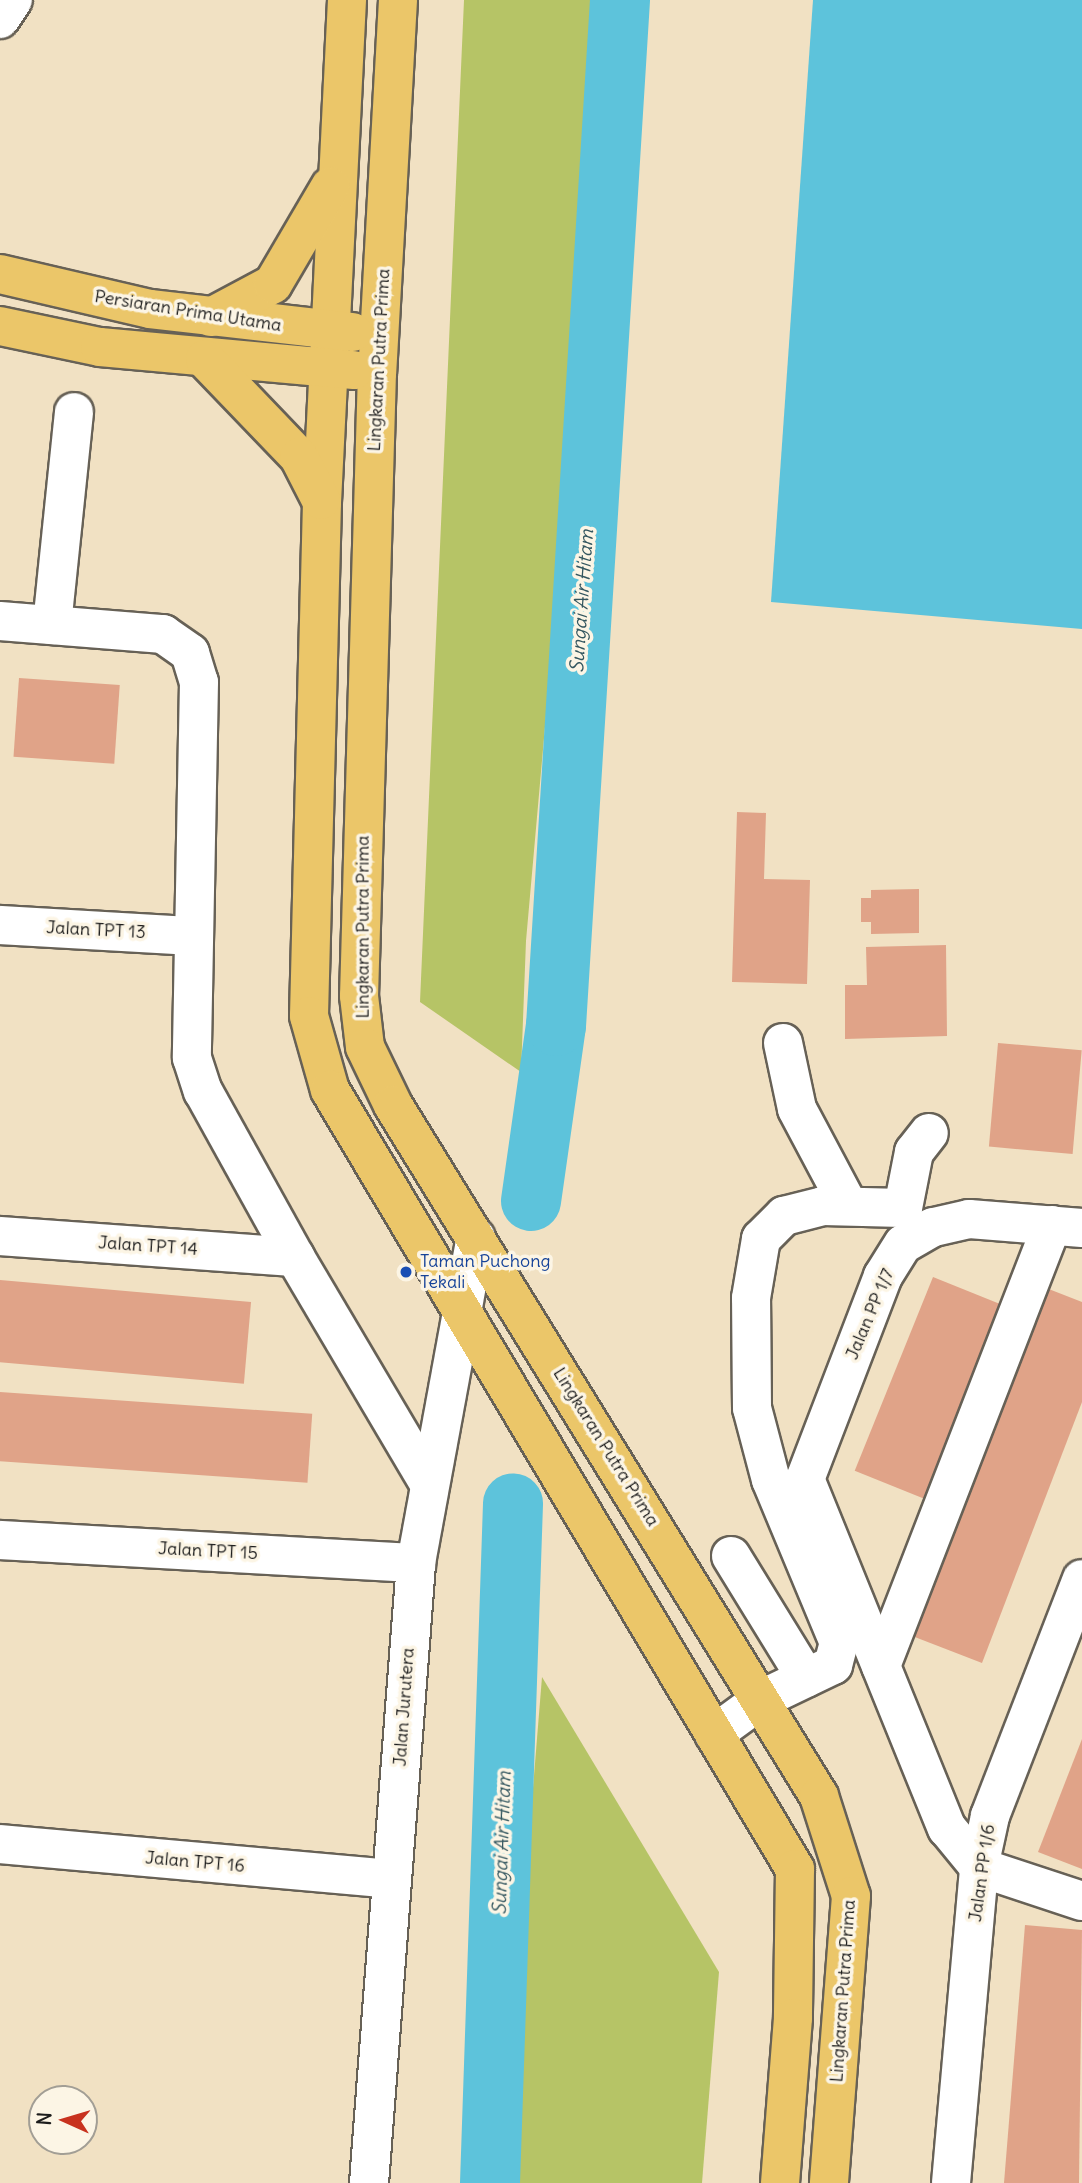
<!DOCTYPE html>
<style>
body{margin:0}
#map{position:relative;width:1082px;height:2183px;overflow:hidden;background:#f1e1c3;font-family:Delius,sans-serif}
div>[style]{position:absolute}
.green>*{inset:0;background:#b6c466}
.water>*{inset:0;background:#5dc3db}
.river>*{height:60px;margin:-30px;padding:0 30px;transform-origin:30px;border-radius:30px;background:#5dc3db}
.building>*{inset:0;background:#e0a388;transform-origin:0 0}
.roads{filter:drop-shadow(2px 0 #676156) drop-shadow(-2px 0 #676156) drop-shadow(0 2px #676156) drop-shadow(0 -2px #676156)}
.minor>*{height:38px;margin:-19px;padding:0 19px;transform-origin:19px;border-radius:19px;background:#fff}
.major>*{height:38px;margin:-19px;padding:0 19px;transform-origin:19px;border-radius:19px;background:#ebc669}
.dots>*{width:19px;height:19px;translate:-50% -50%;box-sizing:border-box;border:4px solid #fcf5e5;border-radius:50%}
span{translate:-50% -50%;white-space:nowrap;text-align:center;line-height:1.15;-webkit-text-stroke:7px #fcf5e5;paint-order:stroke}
.street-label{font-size:18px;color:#1c1c1c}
.transit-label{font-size:18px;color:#164399}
.left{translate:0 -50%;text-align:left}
.water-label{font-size:19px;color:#33565f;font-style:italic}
.north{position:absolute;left:28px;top:2085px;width:70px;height:70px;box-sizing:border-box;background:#fcf5e5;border:2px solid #a29e95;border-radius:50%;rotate:274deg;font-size:19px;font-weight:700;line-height:28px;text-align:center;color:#1c1c1c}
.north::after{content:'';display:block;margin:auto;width:24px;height:32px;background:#c8321e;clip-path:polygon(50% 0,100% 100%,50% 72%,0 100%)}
</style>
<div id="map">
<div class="green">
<div style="clip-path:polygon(464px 0,600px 0,581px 321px,526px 941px,521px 1072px,420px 1002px)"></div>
<div style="clip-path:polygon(542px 1677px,719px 1972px,702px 2183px,501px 2183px)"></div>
</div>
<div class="water">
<div style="clip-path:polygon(813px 0,1082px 0,1082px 629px,771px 602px)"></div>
</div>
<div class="river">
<div style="left:531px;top:1201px;width:177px;rotate:-81.9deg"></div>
<div style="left:556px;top:1026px;width:1028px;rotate:-86.43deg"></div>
<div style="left:490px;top:2183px;width:680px;rotate:-88.06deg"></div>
</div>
<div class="building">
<div style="left:19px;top:678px;width:101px;height:79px;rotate:4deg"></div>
<div style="clip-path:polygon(737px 812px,766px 813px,764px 879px,810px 880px,807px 984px,732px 982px)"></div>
<div style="clip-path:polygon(919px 889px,919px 933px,871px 934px,871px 922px,861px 922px,861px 898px,871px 898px,871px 890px)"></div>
<div style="clip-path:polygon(946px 945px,947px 1036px,845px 1039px,845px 985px,867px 985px,866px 947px)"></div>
<div style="left:998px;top:1043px;width:84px;height:104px;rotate:5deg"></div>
<div style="left:933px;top:1277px;width:81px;height:209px;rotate:22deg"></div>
<div style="left:0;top:1280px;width:252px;height:82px;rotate:5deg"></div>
<div style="clip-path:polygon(1041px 1286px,1082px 1302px,1082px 1402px,982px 1663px,907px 1634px)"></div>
<div style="left:0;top:1392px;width:313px;height:69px;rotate:4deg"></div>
<div style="clip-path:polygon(1082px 1739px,1082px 1869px,1038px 1852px)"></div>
<div style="clip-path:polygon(1025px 1925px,1082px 1930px,1079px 2183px,1004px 2183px)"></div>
</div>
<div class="roads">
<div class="minor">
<div style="left:0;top:19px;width:23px;rotate:-56deg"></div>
<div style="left:0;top:621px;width:164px;rotate:4.6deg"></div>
<div style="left:163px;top:634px;width:33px;rotate:35deg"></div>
<div style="left:190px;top:653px;width:30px;rotate:73deg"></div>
<div style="left:199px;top:682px;width:376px;rotate:91.1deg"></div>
<div style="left:192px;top:1058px;width:35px;rotate:72deg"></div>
<div style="left:203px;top:1091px;width:190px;rotate:61deg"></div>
<div style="left:295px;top:1257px;width:259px;rotate:59.4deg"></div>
<div style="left:52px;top:625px;width:214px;rotate:-84.1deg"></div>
<div style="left:0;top:925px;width:192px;rotate:3.3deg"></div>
<div style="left:783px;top:1043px;width:67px;rotate:78deg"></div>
<div style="left:797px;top:1109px;width:109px;rotate:62deg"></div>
<div style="left:1082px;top:1228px;width:113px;rotate:-175.4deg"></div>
<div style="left:969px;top:1219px;width:37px;rotate:167deg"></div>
<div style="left:933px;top:1227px;width:34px;rotate:150deg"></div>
<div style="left:903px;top:1244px;width:38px;rotate:122deg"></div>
<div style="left:883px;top:1276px;width:217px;rotate:111deg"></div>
<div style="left:805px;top:1479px;width:377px;rotate:67.9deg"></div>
<div style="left:947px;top:1828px;width:50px;rotate:50.6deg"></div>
<div style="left:979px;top:1867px;width:108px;rotate:18.3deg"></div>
<div style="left:0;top:1236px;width:296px;rotate:4.1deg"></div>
<div style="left:0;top:1540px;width:417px;rotate:3.2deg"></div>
<div style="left:731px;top:1556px;width:143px;rotate:58.4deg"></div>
<div style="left:881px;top:1666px;width:473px;rotate:-68.8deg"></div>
<div style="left:714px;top:1734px;width:59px;rotate:-36.1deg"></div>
<div style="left:762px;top:1699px;width:79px;rotate:-25.6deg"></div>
<div style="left:833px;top:1665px;width:23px;rotate:-75deg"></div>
<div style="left:839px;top:1643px;width:177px;rotate:-112.6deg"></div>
<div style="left:771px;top:1480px;width:74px;rotate:-104.8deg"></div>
<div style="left:752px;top:1408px;width:110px;rotate:-90.5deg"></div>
<div style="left:751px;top:1298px;width:60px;rotate:-80.4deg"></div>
<div style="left:761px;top:1239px;width:33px;rotate:-45deg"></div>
<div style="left:784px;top:1216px;width:40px;rotate:-14.4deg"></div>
<div style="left:823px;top:1206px;width:80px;rotate:1.4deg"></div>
<div style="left:903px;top:1208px;width:57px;rotate:-78.9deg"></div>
<div style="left:914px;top:1152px;width:24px;rotate:-52deg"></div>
<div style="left:0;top:1844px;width:393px;rotate:5.1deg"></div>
<div style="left:369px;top:2183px;width:622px;rotate:-85.66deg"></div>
<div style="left:416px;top:1563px;width:331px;rotate:-79.6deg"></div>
<div style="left:951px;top:2183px;width:317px;rotate:-84.9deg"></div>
<div style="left:979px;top:1867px;width:52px;rotate:-77.8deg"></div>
<div style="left:990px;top:1816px;width:254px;rotate:-68.8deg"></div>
</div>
<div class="major">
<div style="left:347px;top:0;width:503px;rotate:92.85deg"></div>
<div style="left:322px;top:502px;width:514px;rotate:91.45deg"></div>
<div style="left:309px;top:1016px;width:77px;rotate:74.2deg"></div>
<div style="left:330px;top:1090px;width:907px;rotate:59.17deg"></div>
<div style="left:795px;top:1869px;width:149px;rotate:90.8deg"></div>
<div style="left:793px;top:2018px;width:166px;rotate:94.5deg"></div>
<div style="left:398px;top:0;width:373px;rotate:93.2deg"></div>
<div style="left:377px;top:372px;width:624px;rotate:91.65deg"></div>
<div style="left:359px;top:996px;width:51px;rotate:83.3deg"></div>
<div style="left:365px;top:1047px;width:64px;rotate:64.2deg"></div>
<div style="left:393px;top:1105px;width:812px;rotate:58.35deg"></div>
<div style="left:819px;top:1796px;width:105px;rotate:72.3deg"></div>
<div style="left:851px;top:1896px;width:288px;rotate:94.4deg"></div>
<div style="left:0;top:274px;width:154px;rotate:13.1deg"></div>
<div style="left:150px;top:309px;width:204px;rotate:6.5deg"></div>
<div style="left:211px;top:317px;width:70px;rotate:-28deg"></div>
<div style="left:273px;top:284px;width:113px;rotate:-59.6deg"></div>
<div style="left:0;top:326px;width:102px;rotate:11.9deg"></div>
<div style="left:100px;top:347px;width:255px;rotate:5.2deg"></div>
<div style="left:205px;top:359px;width:136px;rotate:46.2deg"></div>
<div style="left:299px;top:457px;width:48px;rotate:62.9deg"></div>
</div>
</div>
<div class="dots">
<div style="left:406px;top:1272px;background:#1a4fb4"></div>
</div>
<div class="street-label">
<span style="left:188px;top:311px;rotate:9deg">Persiaran Prima Utama</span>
<span style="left:379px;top:360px;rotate:-87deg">Lingkaran Putra Prima</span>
<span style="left:363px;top:927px;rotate:-90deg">Lingkaran Putra Prima</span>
<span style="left:96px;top:930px;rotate:3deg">Jalan TPT 13</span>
<span style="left:148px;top:1246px;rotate:4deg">Jalan TPT 14</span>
<span style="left:870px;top:1314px;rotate:-67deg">Jalan PP 1/7</span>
<span style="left:606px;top:1447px;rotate:58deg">Lingkaran Putra Prima</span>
<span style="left:208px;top:1551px;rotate:3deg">Jalan TPT 15</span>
<span style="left:404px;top:1707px;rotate:-86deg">Jalan Jurutera</span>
<span style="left:195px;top:1862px;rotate:5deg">Jalan TPT 16</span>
<span style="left:982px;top:1873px;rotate:-82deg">Jalan PP 1/6</span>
<span style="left:843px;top:1991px;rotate:-86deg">Lingkaran Putra Prima</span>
</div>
<div class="transit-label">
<span class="left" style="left:420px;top:1272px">Taman Puchong<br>Tekali</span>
</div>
<div class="water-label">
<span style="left:582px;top:601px;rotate:-86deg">Sungai Air Hitam</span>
<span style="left:502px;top:1843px;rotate:-88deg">Sungai Air Hitam</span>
</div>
<div class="north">N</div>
</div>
